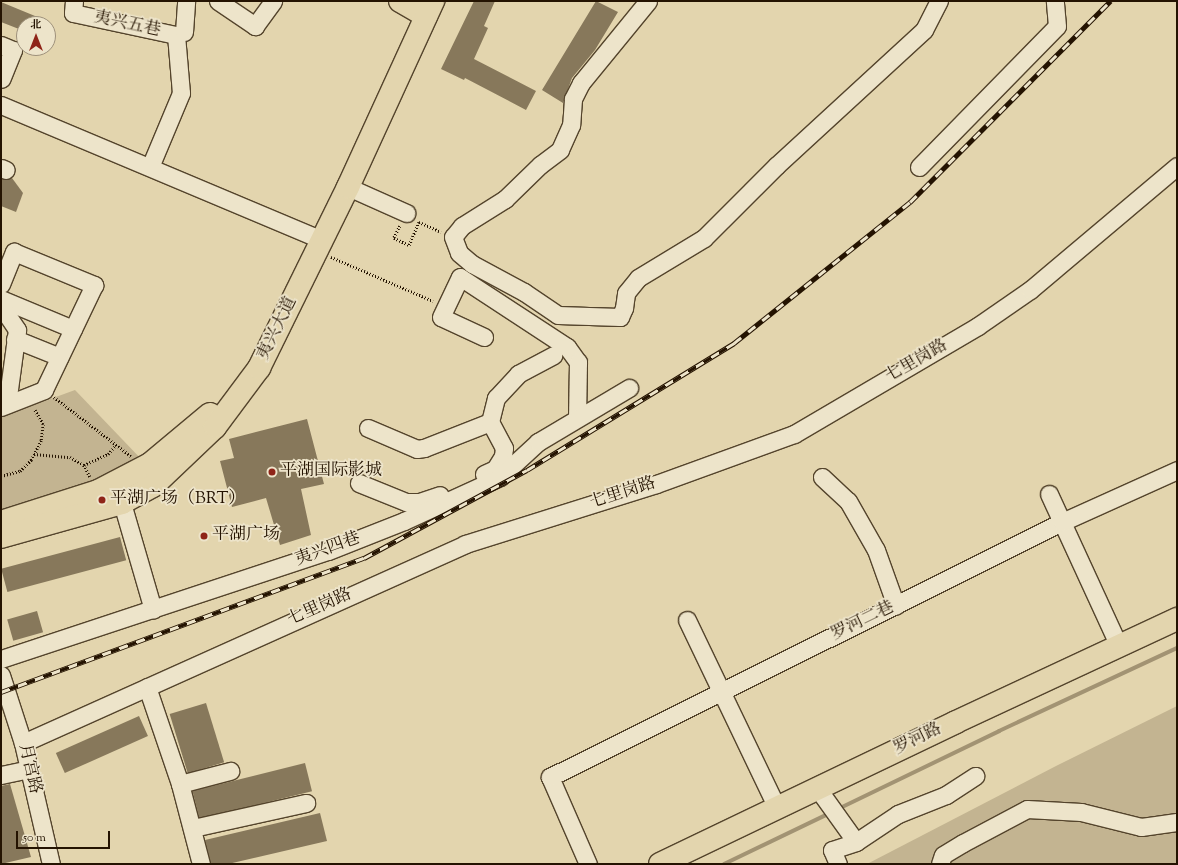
<!DOCTYPE html>
<meta charset="utf-8">
<style>
body{margin:0}
#map{position:relative;width:1178px;height:865px;overflow:hidden;background:#e3d5ae;font-family:"Sorts Mill Goudy","Noto Serif SC",serif}
div>[style]{position:absolute}
.green>*{inset:0;background:#c3b491}
.stream>*{height:4px;margin:-2px;padding:0 2px;transform-origin:2px;border-radius:2px;background:#a29373}
.building>*{inset:0;background:#87785b;transform-origin:0 0}
.path>*{height:2.5px;margin-top:-1.25px;transform-origin:0;background:repeating-linear-gradient(90deg,#241301 0 1px,transparent 0 3px)}
.roads{filter:drop-shadow(1px 0 #54442c) drop-shadow(-1px 0 #54442c) drop-shadow(0 1px #54442c) drop-shadow(0 -1px #54442c)}
.minor>*{height:17px;margin:-8.5px;padding:0 8.5px;transform-origin:8.5px;border-radius:8.5px;background:#ede4ca}
.major>*{height:22px;margin:-11px;padding:0 11px;transform-origin:11px;border-radius:11px;background:#e3d5ae}
.rail>*{height:4.5px;margin-top:-2.25px;transform-origin:0;background:repeating-linear-gradient(90deg,#ede4ca 0 9px,#241301 0 18px);box-sizing:border-box;border-block:1px solid #241301}
.dots>*{width:11px;height:11px;translate:-50% -50%;box-sizing:border-box;border:2px solid #ede4ca;border-radius:50%}
span{translate:-50% -50%;white-space:nowrap;text-align:center;line-height:1.15;-webkit-text-stroke:3.5px #ede4ca;paint-order:stroke}
.street-label{font-size:17px;color:#241301}
.poi-label{font-size:17px;color:#241301}
.left{translate:0 -50%;text-align:left}
.frame{position:absolute;inset:0;border:2px solid #241301;pointer-events:none}
.north{position:absolute;left:16px;top:16px;width:40px;height:40px;box-sizing:border-box;background:#ede4ca;border:1px solid #9d907a;border-radius:50%;rotate:0deg;font-size:11px;font-weight:700;line-height:16px;text-align:center;color:#241301}
.north::after{content:'';display:block;margin:auto;width:14px;height:18px;background:#8f2418;clip-path:polygon(50% 0,100% 100%,50% 72%,0 100%)}
.scale{position:absolute;left:16px;top:831px;width:94px;height:18px;box-sizing:border-box;border:2px solid #241301;border-top:0;padding-left:5px;font-size:12px;line-height:14px;white-space:nowrap;color:#241301;-webkit-text-stroke:3px #ede4ca;paint-order:stroke}
</style>
<div id="map">
<div class="green">
<div style="clip-path:polygon(75px 390px,143px 461px,88px 488px,1px 516px,1px 417px)"></div>
<div style="clip-path:polygon(1177px 706px,1177px 864px,867px 864px,1056px 766px)"></div>
</div>
<div class="stream">
<div style="left:838px;top:809px;width:179px;rotate:-25.8deg"></div>
<div style="left:999px;top:731px;width:196px;rotate:-25deg"></div>
<div style="left:724px;top:864px;width:118px;rotate:-25.7deg"></div>
</div>
<div class="building">
<div style="clip-path:polygon(474px 1px,495px 1px,484px 26px,488px 28px,474px 59px,536px 91px,526px 110px,465px 78px,464px 80px,441px 69px)"></div>
<div style="clip-path:polygon(596px 1px,618px 12px,595px 50px,572px 78px,563px 103px,542px 90px)"></div>
<div style="clip-path:polygon(1px 2px,35px 16px,31px 24px,24px 24px,24px 31px,1px 22px)"></div>
<div style="clip-path:polygon(12px 178px,23px 193px,16px 212px,1px 206px,1px 179px)"></div>
<div style="clip-path:polygon(307px 419px,324px 484px,301px 489px,311px 535px,280px 545px,266px 498px,232px 507px,220px 461px,234px 458px,229px 439px)"></div>
<div style="left:120px;top:537px;width:24px;height:123px;rotate:75deg"></div>
<div style="left:37px;top:611px;width:22px;height:31px;rotate:74deg"></div>
<div style="left:206px;top:703px;width:62px;height:38px;rotate:73deg"></div>
<div style="left:139px;top:716px;width:22px;height:91px;rotate:66deg"></div>
<div style="left:305px;top:763px;width:29px;height:116px;rotate:76deg"></div>
<div style="clip-path:polygon(10px 784px,31px 857px,1px 864px,1px 786px)"></div>
<div style="clip-path:polygon(320px 813px,327px 841px,228px 864px,211px 864px,205px 840px)"></div>
</div>
<div class="path">
<div style="left:400px;top:226px;width:13px;rotate:117deg"></div>
<div style="left:394px;top:238px;width:17px;rotate:25deg"></div>
<div style="left:409px;top:245px;width:25px;rotate:-67deg"></div>
<div style="left:419px;top:222px;width:24px;rotate:24deg"></div>
<div style="left:331px;top:257px;width:111px;rotate:23.3deg"></div>
<div style="left:54px;top:397px;width:97px;rotate:37.5deg"></div>
<div style="left:34px;top:454px;width:36px;rotate:5deg"></div>
<div style="left:70px;top:457px;width:16px;rotate:30deg"></div>
<div style="left:84px;top:465px;width:13px;rotate:63deg"></div>
<div style="left:84px;top:465px;width:26px;rotate:-25deg"></div>
<div style="left:108px;top:454px;width:11px;rotate:-49deg"></div>
<div style="left:1px;top:476px;width:20px;rotate:-15deg"></div>
<div style="left:20px;top:471px;width:16px;rotate:-45deg"></div>
<div style="left:31px;top:460px;width:22px;rotate:-63deg"></div>
<div style="left:41px;top:440px;width:16px;rotate:-83deg"></div>
<div style="left:43px;top:424px;width:17px;rotate:-121deg"></div>
</div>
<div class="roads">
<div class="minor">
<div style="left:74px;top:1px;width:12px;rotate:95deg"></div>
<div style="left:73px;top:13px;width:105px;rotate:12.1deg"></div>
<div style="left:176px;top:35px;width:58px;rotate:85.1deg"></div>
<div style="left:181px;top:93px;width:80px;rotate:112.7deg"></div>
<div style="left:218px;top:1px;width:45px;rotate:34deg"></div>
<div style="left:255px;top:26px;width:31px;rotate:-54deg"></div>
<div style="left:648px;top:1px;width:106px;rotate:129.3deg"></div>
<div style="left:581px;top:83px;width:18px;rotate:117deg"></div>
<div style="left:573px;top:99px;width:26px;rotate:94deg"></div>
<div style="left:571px;top:125px;width:27px;rotate:114deg"></div>
<div style="left:560px;top:150px;width:25px;rotate:143deg"></div>
<div style="left:540px;top:165px;width:49px;rotate:135.8deg"></div>
<div style="left:505px;top:199px;width:51px;rotate:147.9deg"></div>
<div style="left:462px;top:226px;width:14px;rotate:129deg"></div>
<div style="left:453px;top:237px;width:17px;rotate:69deg"></div>
<div style="left:459px;top:253px;width:17px;rotate:40deg"></div>
<div style="left:472px;top:264px;width:59px;rotate:28.3deg"></div>
<div style="left:524px;top:292px;width:41px;rotate:34.1deg"></div>
<div style="left:558px;top:315px;width:62px;rotate:1.8deg"></div>
<div style="left:620px;top:317px;width:10px;rotate:-66deg"></div>
<div style="left:624px;top:308px;width:15px;rotate:-82deg"></div>
<div style="left:626px;top:293px;width:19px;rotate:-51deg"></div>
<div style="left:638px;top:278px;width:77px;rotate:-31.2deg"></div>
<div style="left:704px;top:238px;width:102px;rotate:-45deg"></div>
<div style="left:776px;top:166px;width:201px;rotate:-42.6deg"></div>
<div style="left:924px;top:30px;width:33px;rotate:-63deg"></div>
<div style="left:184px;top:32px;width:31px;rotate:-86deg"></div>
<div style="left:1px;top:45px;width:13px;rotate:23deg"></div>
<div style="left:13px;top:50px;width:31px;rotate:112deg"></div>
<div style="left:1px;top:105px;width:338px;rotate:22.8deg"></div>
<div style="left:919px;top:167px;width:197px;rotate:-45.6deg"></div>
<div style="left:1057px;top:26px;width:25px;rotate:-95deg"></div>
<div style="left:1px;top:168px;width:5px;rotate:22deg"></div>
<div style="left:348px;top:187px;width:64px;rotate:24.1deg"></div>
<div style="left:1px;top:284px;width:35px;rotate:-68deg"></div>
<div style="left:14px;top:252px;width:87px;rotate:22.4deg"></div>
<div style="left:94px;top:285px;width:116px;rotate:115.5deg"></div>
<div style="left:44px;top:390px;width:46px;rotate:158.4deg"></div>
<div style="left:1px;top:299px;width:78px;rotate:22.6deg"></div>
<div style="left:1px;top:306px;width:29px;rotate:56deg"></div>
<div style="left:17px;top:330px;width:75px;rotate:97.7deg"></div>
<div style="left:484px;top:337px;width:47px;rotate:-155.1deg"></div>
<div style="left:441px;top:317px;width:44px;rotate:-64.6deg"></div>
<div style="left:460px;top:277px;width:128px;rotate:33.2deg"></div>
<div style="left:567px;top:347px;width:19px;rotate:54deg"></div>
<div style="left:578px;top:362px;width:56px;rotate:91deg"></div>
<div style="left:15px;top:339px;width:48px;rotate:21.8deg"></div>
<div style="left:368px;top:428px;width:53px;rotate:23.2deg"></div>
<div style="left:417px;top:449px;width:7px;rotate:-8deg"></div>
<div style="left:424px;top:448px;width:71px;rotate:-21.5deg"></div>
<div style="left:484px;top:474px;width:12px;rotate:-24deg"></div>
<div style="left:495px;top:469px;width:15px;rotate:-58deg"></div>
<div style="left:503px;top:456px;width:8px;rotate:-83deg"></div>
<div style="left:504px;top:448px;width:30px;rotate:-118deg"></div>
<div style="left:490px;top:422px;width:25px;rotate:-76deg"></div>
<div style="left:496px;top:398px;width:33px;rotate:-47deg"></div>
<div style="left:518px;top:374px;width:40px;rotate:-28deg"></div>
<div style="left:822px;top:477px;width:35px;rotate:43deg"></div>
<div style="left:848px;top:501px;width:56px;rotate:60.3deg"></div>
<div style="left:876px;top:550px;width:59px;rotate:70.3deg"></div>
<div style="left:359px;top:483px;width:51px;rotate:22deg"></div>
<div style="left:406px;top:502px;width:13px"></div>
<div style="left:419px;top:502px;width:22px;rotate:-18deg"></div>
<div style="left:1049px;top:494px;width:167px;rotate:65.3deg"></div>
<div style="left:122px;top:503px;width:111px;rotate:73.8deg"></div>
<div style="left:687px;top:620px;width:208px;rotate:64.4deg"></div>
<div style="left:1px;top:659px;width:344px;rotate:-18.3deg"></div>
<div style="left:328px;top:551px;width:82px;rotate:-21.5deg"></div>
<div style="left:404px;top:521px;width:106px;rotate:-24.6deg"></div>
<div style="left:500px;top:477px;width:52px;rotate:-42.6deg"></div>
<div style="left:538px;top:442px;width:106px;rotate:-30.7deg"></div>
<div style="left:1px;top:675px;width:71px;rotate:72.1deg"></div>
<div style="left:23px;top:743px;width:124px;rotate:77deg"></div>
<div style="left:147px;top:687px;width:102px;rotate:71.2deg"></div>
<div style="left:180px;top:784px;width:83px;rotate:75.3deg"></div>
<div style="left:23px;top:743px;width:485px;rotate:-24.2deg"></div>
<div style="left:465px;top:544px;width:200px;rotate:-17.4deg"></div>
<div style="left:656px;top:484px;width:147px;rotate:-19.9deg"></div>
<div style="left:794px;top:434px;width:213px;rotate:-30.4deg"></div>
<div style="left:978px;top:326px;width:63px;rotate:-34.7deg"></div>
<div style="left:1030px;top:290px;width:192px;rotate:-40.1deg"></div>
<div style="left:1px;top:775px;width:29px;rotate:-12deg"></div>
<div style="left:180px;top:784px;width:52px;rotate:-14.6deg"></div>
<div style="left:818px;top:789px;width:65px;rotate:54.4deg"></div>
<div style="left:193px;top:828px;width:116px;rotate:-12.5deg"></div>
<div style="left:588px;top:864px;width:95px;rotate:-113.6deg"></div>
<div style="left:550px;top:777px;width:572px;rotate:-26.48deg"></div>
<div style="left:1062px;top:522px;width:126px;rotate:-24.3deg"></div>
<div style="left:838px;top:864px;width:15px;rotate:-113deg"></div>
<div style="left:832px;top:850px;width:25px;rotate:-18deg"></div>
<div style="left:856px;top:842px;width:50px;rotate:-33.7deg"></div>
<div style="left:898px;top:814px;width:52px;rotate:-21.6deg"></div>
<div style="left:946px;top:795px;width:35px;rotate:-33deg"></div>
<div style="left:940px;top:864px;width:9px;rotate:-72deg"></div>
<div style="left:943px;top:855px;width:23px;rotate:-31deg"></div>
<div style="left:963px;top:843px;width:72px;rotate:-28deg"></div>
<div style="left:1027px;top:809px;width:54px;rotate:3.2deg"></div>
<div style="left:1081px;top:812px;width:62px;rotate:14deg"></div>
<div style="left:1141px;top:827px;width:36px;rotate:-8deg"></div>
</div>
<div class="major">
<div style="left:400px;top:1px;width:30px;rotate:30deg"></div>
<div style="left:1px;top:522px;width:102px;rotate:-17.7deg"></div>
<div style="left:98px;top:491px;width:59px;rotate:-27.4deg"></div>
<div style="left:150px;top:464px;width:78px;rotate:-39.8deg"></div>
<div style="left:1px;top:537px;width:126px;rotate:-15.7deg"></div>
<div style="left:122px;top:503px;width:35px;rotate:-29deg"></div>
<div style="left:153px;top:486px;width:86px;rotate:-43.6deg"></div>
<div style="left:215px;top:427px;width:74px;rotate:-53.3deg"></div>
<div style="left:259px;top:368px;width:202px;rotate:-63.8deg"></div>
<div style="left:348px;top:187px;width:205px;rotate:-65.4deg"></div>
<div style="left:660px;top:864px;width:328px;rotate:-25.6deg"></div>
<div style="left:956px;top:722px;width:244px;rotate:-25deg"></div>
</div>
</div>
<div class="rail">
<div style="left:1px;top:692px;width:387px;rotate:-20.3deg"></div>
<div style="left:364px;top:558px;width:185px;rotate:-28.4deg"></div>
<div style="left:527px;top:470px;width:243px;rotate:-31.5deg"></div>
<div style="left:734px;top:343px;width:226px;rotate:-38.7deg"></div>
<div style="left:910px;top:202px;width:284px;rotate:-45.1deg"></div>
</div>
<div class="dots">
<div style="left:272px;top:472px;background:#8f2418"></div>
<div style="left:102px;top:500px;background:#8f2418"></div>
<div style="left:204px;top:536px;background:#8f2418"></div>
</div>
<div class="street-label">
<span style="left:127px;top:25px;rotate:12deg">夷兴五巷</span>
<span style="left:278px;top:329px;rotate:-64deg">夷兴大道</span>
<span style="left:917px;top:362px;rotate:-30deg">七里岗路</span>
<span style="left:623px;top:494px;rotate:-18deg">七里岗路</span>
<span style="left:328px;top:550px;rotate:-20deg">夷兴四巷</span>
<span style="left:320px;top:608px;rotate:-24deg">七里岗路</span>
<span style="left:863px;top:622px;rotate:-26deg">罗河二巷</span>
<span style="left:918px;top:740px;rotate:-26deg">罗河路</span>
<span style="left:29px;top:769px;rotate:77deg">月宫路</span>
</div>
<div class="poi-label">
<span class="left" style="left:280px;top:472px">平湖国际影城</span>
<span class="left" style="left:110px;top:500px">平湖广场（BRT）</span>
<span class="left" style="left:212px;top:536px">平湖广场</span>
</div>
<div class="frame"></div>
<div class="north">北</div>
<div class="scale">50 m</div>
</div>
